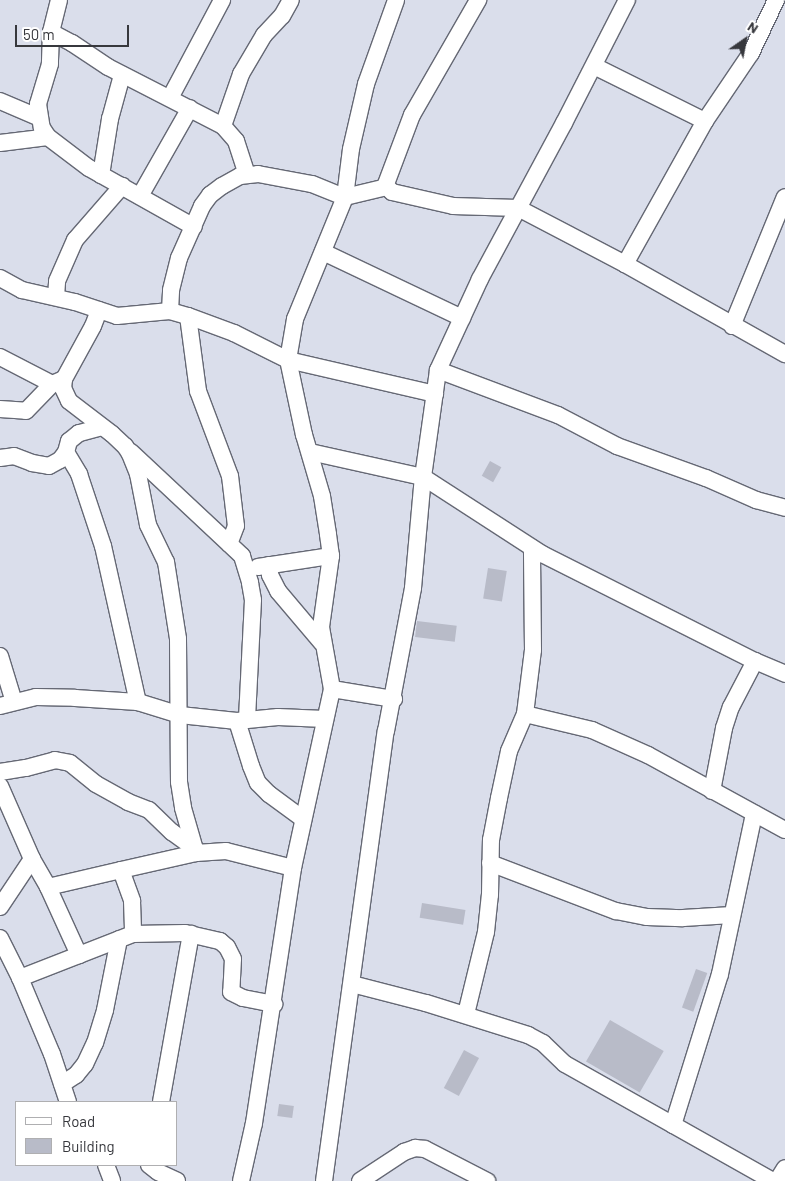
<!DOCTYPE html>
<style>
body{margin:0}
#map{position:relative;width:785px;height:1181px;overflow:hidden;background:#dadeeb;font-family:Barlow,sans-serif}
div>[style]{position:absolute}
.building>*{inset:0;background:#b8bbc8;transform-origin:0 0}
.roads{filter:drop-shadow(1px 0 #656874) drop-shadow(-1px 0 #656874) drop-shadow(0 1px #656874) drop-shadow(0 -1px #656874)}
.minor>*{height:16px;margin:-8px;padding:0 8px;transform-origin:8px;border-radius:8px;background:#fff}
span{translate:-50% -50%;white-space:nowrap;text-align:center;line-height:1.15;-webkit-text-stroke:4px #fff;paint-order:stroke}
.legend{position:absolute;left:15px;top:1101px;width:162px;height:65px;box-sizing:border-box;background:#fff;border:1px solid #afafb1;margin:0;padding:6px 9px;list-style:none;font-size:15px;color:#37383d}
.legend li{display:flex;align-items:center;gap:10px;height:25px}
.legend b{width:25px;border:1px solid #afafb1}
.north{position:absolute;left:720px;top:15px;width:50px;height:50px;-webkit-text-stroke:4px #fff;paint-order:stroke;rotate:33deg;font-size:14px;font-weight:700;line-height:20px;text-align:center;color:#37383d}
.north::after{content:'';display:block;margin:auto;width:18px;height:22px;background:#37383d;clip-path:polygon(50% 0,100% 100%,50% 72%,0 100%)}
.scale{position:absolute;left:15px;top:25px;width:114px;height:22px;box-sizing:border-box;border:2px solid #37383d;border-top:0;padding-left:6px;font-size:15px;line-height:18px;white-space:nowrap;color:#37383d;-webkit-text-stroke:4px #fff;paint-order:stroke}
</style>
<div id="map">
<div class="building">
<div style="left:490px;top:461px;width:13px;height:17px;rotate:29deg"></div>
<div style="left:488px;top:568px;width:19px;height:31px;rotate:9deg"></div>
<div style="left:417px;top:621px;width:40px;height:16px;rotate:7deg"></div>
<div style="left:422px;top:903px;width:44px;height:15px;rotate:9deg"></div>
<div style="left:696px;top:969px;width:12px;height:41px;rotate:20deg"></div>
<div style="left:610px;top:1020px;width:62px;height:48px;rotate:30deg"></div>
<div style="left:464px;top:1050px;width:17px;height:43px;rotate:28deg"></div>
<div style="left:279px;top:1104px;width:15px;height:12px;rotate:8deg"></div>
</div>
<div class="roads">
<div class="minor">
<div style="left:59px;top:0;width:33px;rotate:104deg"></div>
<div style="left:51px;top:32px;width:32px;rotate:92deg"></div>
<div style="left:50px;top:64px;width:42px;rotate:106.7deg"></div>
<div style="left:38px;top:104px;width:24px;rotate:81deg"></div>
<div style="left:42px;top:128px;width:11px;rotate:56deg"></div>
<div style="left:48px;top:137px;width:51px;rotate:37.1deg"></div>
<div style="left:89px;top:168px;width:120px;rotate:29.3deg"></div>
<div style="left:51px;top:32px;width:24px;rotate:28deg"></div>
<div style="left:72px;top:43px;width:43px;rotate:33.7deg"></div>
<div style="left:108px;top:67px;width:129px;rotate:27.2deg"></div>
<div style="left:223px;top:126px;width:20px;rotate:49deg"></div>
<div style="left:236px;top:141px;width:35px;rotate:72deg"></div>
<div style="left:594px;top:66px;width:124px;rotate:26.4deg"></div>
<div style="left:705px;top:121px;width:164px;rotate:119.2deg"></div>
<div style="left:170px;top:98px;width:111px;rotate:-62deg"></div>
<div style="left:0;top:101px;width:43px;rotate:23deg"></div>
<div style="left:705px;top:121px;width:82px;rotate:-55.9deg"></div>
<div style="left:751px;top:53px;width:59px;rotate:-64.7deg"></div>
<div style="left:223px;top:126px;width:55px;rotate:-70.9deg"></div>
<div style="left:241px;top:74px;width:45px;rotate:-59.5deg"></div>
<div style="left:264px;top:35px;width:26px;rotate:-47deg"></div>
<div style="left:282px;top:16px;width:18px;rotate:-61deg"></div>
<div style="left:0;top:143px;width:48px;rotate:-7.1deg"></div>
<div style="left:101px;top:175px;width:57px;rotate:-80.9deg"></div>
<div style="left:110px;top:119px;width:46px;rotate:-74.7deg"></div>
<div style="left:387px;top:187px;width:3px;rotate:-108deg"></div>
<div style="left:386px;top:184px;width:74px;rotate:-69.4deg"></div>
<div style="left:412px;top:115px;width:133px;rotate:-60.1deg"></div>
<div style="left:140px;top:196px;width:101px;rotate:-60.4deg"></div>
<div style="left:323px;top:252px;width:154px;rotate:25.4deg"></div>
<div style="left:0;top:278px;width:25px;rotate:29deg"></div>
<div style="left:22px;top:290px;width:54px;rotate:12.8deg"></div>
<div style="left:75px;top:302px;width:44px;rotate:18.4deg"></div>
<div style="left:117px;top:316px;width:53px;rotate:-5.4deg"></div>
<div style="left:170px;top:311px;width:19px;rotate:16deg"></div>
<div style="left:188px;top:316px;width:49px;rotate:20.3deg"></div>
<div style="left:234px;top:333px;width:60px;rotate:26.6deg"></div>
<div style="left:288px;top:360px;width:151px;rotate:13deg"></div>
<div style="left:56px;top:297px;width:16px;rotate:-86deg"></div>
<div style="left:57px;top:281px;width:45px;rotate:-66.3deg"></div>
<div style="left:75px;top:240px;width:72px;rotate:-49deg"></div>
<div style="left:170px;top:311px;width:21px;rotate:-87deg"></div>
<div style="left:171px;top:290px;width:33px;rotate:-76deg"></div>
<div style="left:179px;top:258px;width:57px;rotate:-66.1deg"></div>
<div style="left:202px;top:206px;width:14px;rotate:-54deg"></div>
<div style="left:210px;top:195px;width:15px;rotate:-37deg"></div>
<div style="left:222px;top:186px;width:21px;rotate:-29deg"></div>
<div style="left:240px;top:176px;width:18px;rotate:-6deg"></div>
<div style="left:258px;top:174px;width:55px;rotate:10.5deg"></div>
<div style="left:312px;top:184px;width:35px;rotate:22deg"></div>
<div style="left:345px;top:197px;width:43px;rotate:-13.4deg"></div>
<div style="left:387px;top:187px;width:7px;rotate:45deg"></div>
<div style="left:392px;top:192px;width:63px;rotate:12.9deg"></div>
<div style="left:453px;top:206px;width:65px;rotate:1.8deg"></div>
<div style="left:518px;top:208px;width:121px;rotate:27.6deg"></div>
<div style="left:625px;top:264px;width:184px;rotate:29.4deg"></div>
<div style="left:188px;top:316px;width:76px;rotate:82.4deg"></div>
<div style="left:198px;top:391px;width:91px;rotate:69.4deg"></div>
<div style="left:230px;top:476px;width:50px;rotate:83.2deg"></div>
<div style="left:236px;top:526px;width:19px;rotate:111deg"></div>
<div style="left:732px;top:326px;width:139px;rotate:-67.7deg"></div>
<div style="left:0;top:357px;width:59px;rotate:27.4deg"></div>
<div style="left:438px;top:370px;width:128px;rotate:20.6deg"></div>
<div style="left:558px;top:415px;width:67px;rotate:27.7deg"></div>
<div style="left:617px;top:446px;width:95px;rotate:19.8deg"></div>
<div style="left:706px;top:478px;width:55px;rotate:23.7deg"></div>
<div style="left:756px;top:500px;width:30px;rotate:15deg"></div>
<div style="left:64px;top:379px;width:9px;rotate:96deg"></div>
<div style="left:63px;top:388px;width:14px;rotate:65deg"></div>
<div style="left:69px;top:401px;width:54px;rotate:37.5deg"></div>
<div style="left:112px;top:434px;width:18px;rotate:43deg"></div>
<div style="left:125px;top:446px;width:9px;rotate:58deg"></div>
<div style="left:130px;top:454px;width:22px;rotate:68deg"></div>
<div style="left:138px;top:474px;width:52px;rotate:78.9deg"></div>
<div style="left:148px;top:525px;width:41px;rotate:64.1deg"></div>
<div style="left:166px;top:562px;width:78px;rotate:81.1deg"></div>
<div style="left:178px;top:639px;width:143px;rotate:89.6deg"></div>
<div style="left:179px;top:782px;width:26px;rotate:81deg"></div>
<div style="left:183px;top:808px;width:47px;rotate:73.9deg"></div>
<div style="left:0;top:409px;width:26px;rotate:4deg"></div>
<div style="left:26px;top:411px;width:37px;rotate:-46deg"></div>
<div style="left:52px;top:384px;width:13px;rotate:-23deg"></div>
<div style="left:64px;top:379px;width:60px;rotate:-61.3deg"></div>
<div style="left:93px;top:326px;width:17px;rotate:-69deg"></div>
<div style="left:102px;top:427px;width:24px;rotate:165deg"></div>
<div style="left:79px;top:433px;width:13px;rotate:141deg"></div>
<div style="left:69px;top:441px;width:11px;rotate:105deg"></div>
<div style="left:66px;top:452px;width:26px;rotate:59deg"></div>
<div style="left:79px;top:474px;width:76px;rotate:71.6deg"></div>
<div style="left:103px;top:546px;width:160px;rotate:77.4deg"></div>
<div style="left:131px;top:452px;width:152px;rotate:43.1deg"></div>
<div style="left:242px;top:556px;width:28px;rotate:73deg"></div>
<div style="left:250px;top:583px;width:17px;rotate:80deg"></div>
<div style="left:253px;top:600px;width:120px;rotate:92.9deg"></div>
<div style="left:310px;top:452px;width:116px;rotate:12.5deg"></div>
<div style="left:423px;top:477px;width:142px;rotate:32.9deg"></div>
<div style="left:542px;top:554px;width:238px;rotate:26.7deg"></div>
<div style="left:0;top:458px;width:14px;rotate:-8deg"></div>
<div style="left:14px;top:456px;width:19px;rotate:21deg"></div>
<div style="left:32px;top:463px;width:17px;rotate:10deg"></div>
<div style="left:49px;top:466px;width:13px;rotate:-29deg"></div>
<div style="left:60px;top:460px;width:10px;rotate:-53deg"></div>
<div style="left:269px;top:565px;width:10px;rotate:84deg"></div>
<div style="left:270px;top:575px;width:18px;rotate:63deg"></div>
<div style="left:278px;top:591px;width:68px;rotate:49.8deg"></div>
<div style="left:258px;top:567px;width:74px;rotate:-8.6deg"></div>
<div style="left:0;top:656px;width:48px;rotate:73.1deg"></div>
<div style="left:332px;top:689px;width:63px;rotate:9.2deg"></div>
<div style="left:0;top:706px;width:37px;rotate:-14deg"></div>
<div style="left:36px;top:697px;width:39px;rotate:1deg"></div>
<div style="left:75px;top:698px;width:63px;rotate:3.6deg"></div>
<div style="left:138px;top:702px;width:44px;rotate:17.2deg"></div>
<div style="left:180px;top:715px;width:57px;rotate:6deg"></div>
<div style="left:237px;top:721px;width:41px;rotate:-5.6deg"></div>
<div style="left:278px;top:717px;width:47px;rotate:2.4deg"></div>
<div style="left:525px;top:714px;width:69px;rotate:13.4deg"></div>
<div style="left:592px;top:730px;width:61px;rotate:24.1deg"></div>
<div style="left:648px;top:755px;width:156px;rotate:28.7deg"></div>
<div style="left:237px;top:721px;width:47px;rotate:72.7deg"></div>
<div style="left:251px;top:766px;width:18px;rotate:68deg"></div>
<div style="left:258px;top:783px;width:16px;rotate:45deg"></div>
<div style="left:269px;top:794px;width:42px;rotate:36.3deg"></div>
<div style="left:0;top:772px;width:26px;rotate:-9deg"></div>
<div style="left:26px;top:768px;width:30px;rotate:-15deg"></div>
<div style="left:55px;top:760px;width:15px;rotate:11deg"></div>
<div style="left:70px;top:763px;width:33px;rotate:39deg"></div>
<div style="left:96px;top:784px;width:37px;rotate:29deg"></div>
<div style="left:128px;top:802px;width:22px;rotate:21deg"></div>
<div style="left:149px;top:810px;width:32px;rotate:44deg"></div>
<div style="left:172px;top:832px;width:29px;rotate:36deg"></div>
<div style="left:0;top:786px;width:80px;rotate:66.3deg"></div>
<div style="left:712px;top:791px;width:64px;rotate:-79.2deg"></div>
<div style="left:724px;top:728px;width:22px;rotate:-72deg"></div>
<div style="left:731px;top:707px;width:52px;rotate:-62.4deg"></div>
<div style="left:755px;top:661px;width:33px;rotate:23deg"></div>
<div style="left:490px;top:863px;width:135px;rotate:20.9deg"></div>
<div style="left:616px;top:911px;width:32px;rotate:11deg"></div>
<div style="left:647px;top:917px;width:36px;rotate:2deg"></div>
<div style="left:683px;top:918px;width:49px;rotate:-3.5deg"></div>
<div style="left:121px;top:870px;width:77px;rotate:-12.8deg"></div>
<div style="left:196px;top:853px;width:30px;rotate:-4deg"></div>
<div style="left:226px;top:851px;width:69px;rotate:14.2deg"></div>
<div style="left:48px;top:887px;width:75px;rotate:65.5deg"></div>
<div style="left:0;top:907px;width:58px;rotate:-56.3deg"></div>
<div style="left:32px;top:859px;width:32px;rotate:60deg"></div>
<div style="left:48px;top:887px;width:75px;rotate:-13.1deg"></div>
<div style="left:121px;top:870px;width:33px;rotate:70deg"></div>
<div style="left:132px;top:901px;width:33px;rotate:88deg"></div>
<div style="left:0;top:938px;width:45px;rotate:63.4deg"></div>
<div style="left:20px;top:978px;width:82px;rotate:67.2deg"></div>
<div style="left:52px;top:1054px;width:51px;rotate:71.6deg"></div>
<div style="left:20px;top:978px;width:121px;rotate:-21.3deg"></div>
<div style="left:133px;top:934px;width:52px;rotate:-1.1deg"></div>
<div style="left:185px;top:933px;width:36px;rotate:13deg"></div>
<div style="left:220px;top:941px;width:9px;rotate:41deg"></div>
<div style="left:227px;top:947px;width:13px;rotate:63deg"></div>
<div style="left:233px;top:959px;width:33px;rotate:93deg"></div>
<div style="left:231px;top:992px;width:13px;rotate:27deg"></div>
<div style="left:243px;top:998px;width:32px;rotate:11deg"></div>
<div style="left:352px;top:984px;width:76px;rotate:14.4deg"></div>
<div style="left:426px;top:1003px;width:107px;rotate:17.4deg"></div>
<div style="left:528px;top:1035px;width:17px;rotate:28deg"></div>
<div style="left:543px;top:1043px;width:30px;rotate:44deg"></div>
<div style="left:565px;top:1064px;width:239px;rotate:29.4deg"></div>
<div style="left:466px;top:1014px;width:84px;rotate:-76.3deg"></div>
<div style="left:486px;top:932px;width:37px;rotate:-84deg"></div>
<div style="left:490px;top:895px;width:55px;rotate:-89deg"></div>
<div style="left:491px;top:840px;width:43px;rotate:-79.2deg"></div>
<div style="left:499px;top:798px;width:48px;rotate:-78deg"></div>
<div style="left:509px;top:751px;width:40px;rotate:-66.6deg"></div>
<div style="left:525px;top:714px;width:64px;rotate:-82.9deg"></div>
<div style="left:533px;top:650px;width:102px;rotate:-90.6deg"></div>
<div style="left:62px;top:1084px;width:17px;rotate:-33deg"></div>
<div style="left:76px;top:1075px;width:14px;rotate:-51deg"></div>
<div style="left:85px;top:1064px;width:23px;rotate:-65deg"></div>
<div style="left:95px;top:1043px;width:34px;rotate:-73deg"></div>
<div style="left:105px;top:1010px;width:72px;rotate:-78.8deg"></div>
<div style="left:161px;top:1102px;width:171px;rotate:-79.9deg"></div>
<div style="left:673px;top:1125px;width:158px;rotate:-72.7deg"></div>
<div style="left:720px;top:974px;width:164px;rotate:-78deg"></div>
<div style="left:106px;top:1165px;width:17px;rotate:69deg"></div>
<div style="left:149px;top:1165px;width:11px;rotate:38deg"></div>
<div style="left:158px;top:1172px;width:21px;rotate:25deg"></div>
<div style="left:241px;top:1181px;width:59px;rotate:-77.4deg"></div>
<div style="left:254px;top:1123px;width:258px;rotate:-81.3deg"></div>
<div style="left:293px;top:868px;width:183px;rotate:-77.7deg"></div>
<div style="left:332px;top:689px;width:63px;rotate:-100.1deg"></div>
<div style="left:321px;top:627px;width:72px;rotate:-82deg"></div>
<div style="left:331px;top:556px;width:22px;rotate:-98deg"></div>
<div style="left:328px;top:534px;width:38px;rotate:-99deg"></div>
<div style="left:322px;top:496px;width:64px;rotate:-106.4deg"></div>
<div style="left:304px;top:435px;width:77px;rotate:-102deg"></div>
<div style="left:288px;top:360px;width:42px;rotate:-80.3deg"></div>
<div style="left:295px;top:319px;width:132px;rotate:-67.7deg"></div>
<div style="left:345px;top:197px;width:48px;rotate:-82.9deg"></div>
<div style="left:351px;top:149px;width:67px;rotate:-77deg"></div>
<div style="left:366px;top:84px;width:89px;rotate:-70.3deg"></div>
<div style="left:324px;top:1181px;width:454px;rotate:-82.2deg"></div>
<div style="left:386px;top:731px;width:146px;rotate:-79.3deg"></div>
<div style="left:413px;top:588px;width:111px;rotate:-84.9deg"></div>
<div style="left:423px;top:477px;width:108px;rotate:-82deg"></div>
<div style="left:438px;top:370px;width:100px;rotate:-65.2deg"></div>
<div style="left:480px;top:279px;width:177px;rotate:-61.7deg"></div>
<div style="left:564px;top:123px;width:138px;rotate:-62.9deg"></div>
<div style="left:360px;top:1181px;width:53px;rotate:-33.4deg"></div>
<div style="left:404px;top:1152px;width:12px;rotate:-20deg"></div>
<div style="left:415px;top:1148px;width:10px;rotate:6deg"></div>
<div style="left:425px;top:1149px;width:70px;rotate:27.3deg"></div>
<div style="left:777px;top:1181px;width:15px;rotate:-58deg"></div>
</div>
</div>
<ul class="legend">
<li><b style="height:6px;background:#fff"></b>Road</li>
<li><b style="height:14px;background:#b8bbc8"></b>Building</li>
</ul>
<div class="north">N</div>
<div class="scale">50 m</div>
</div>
